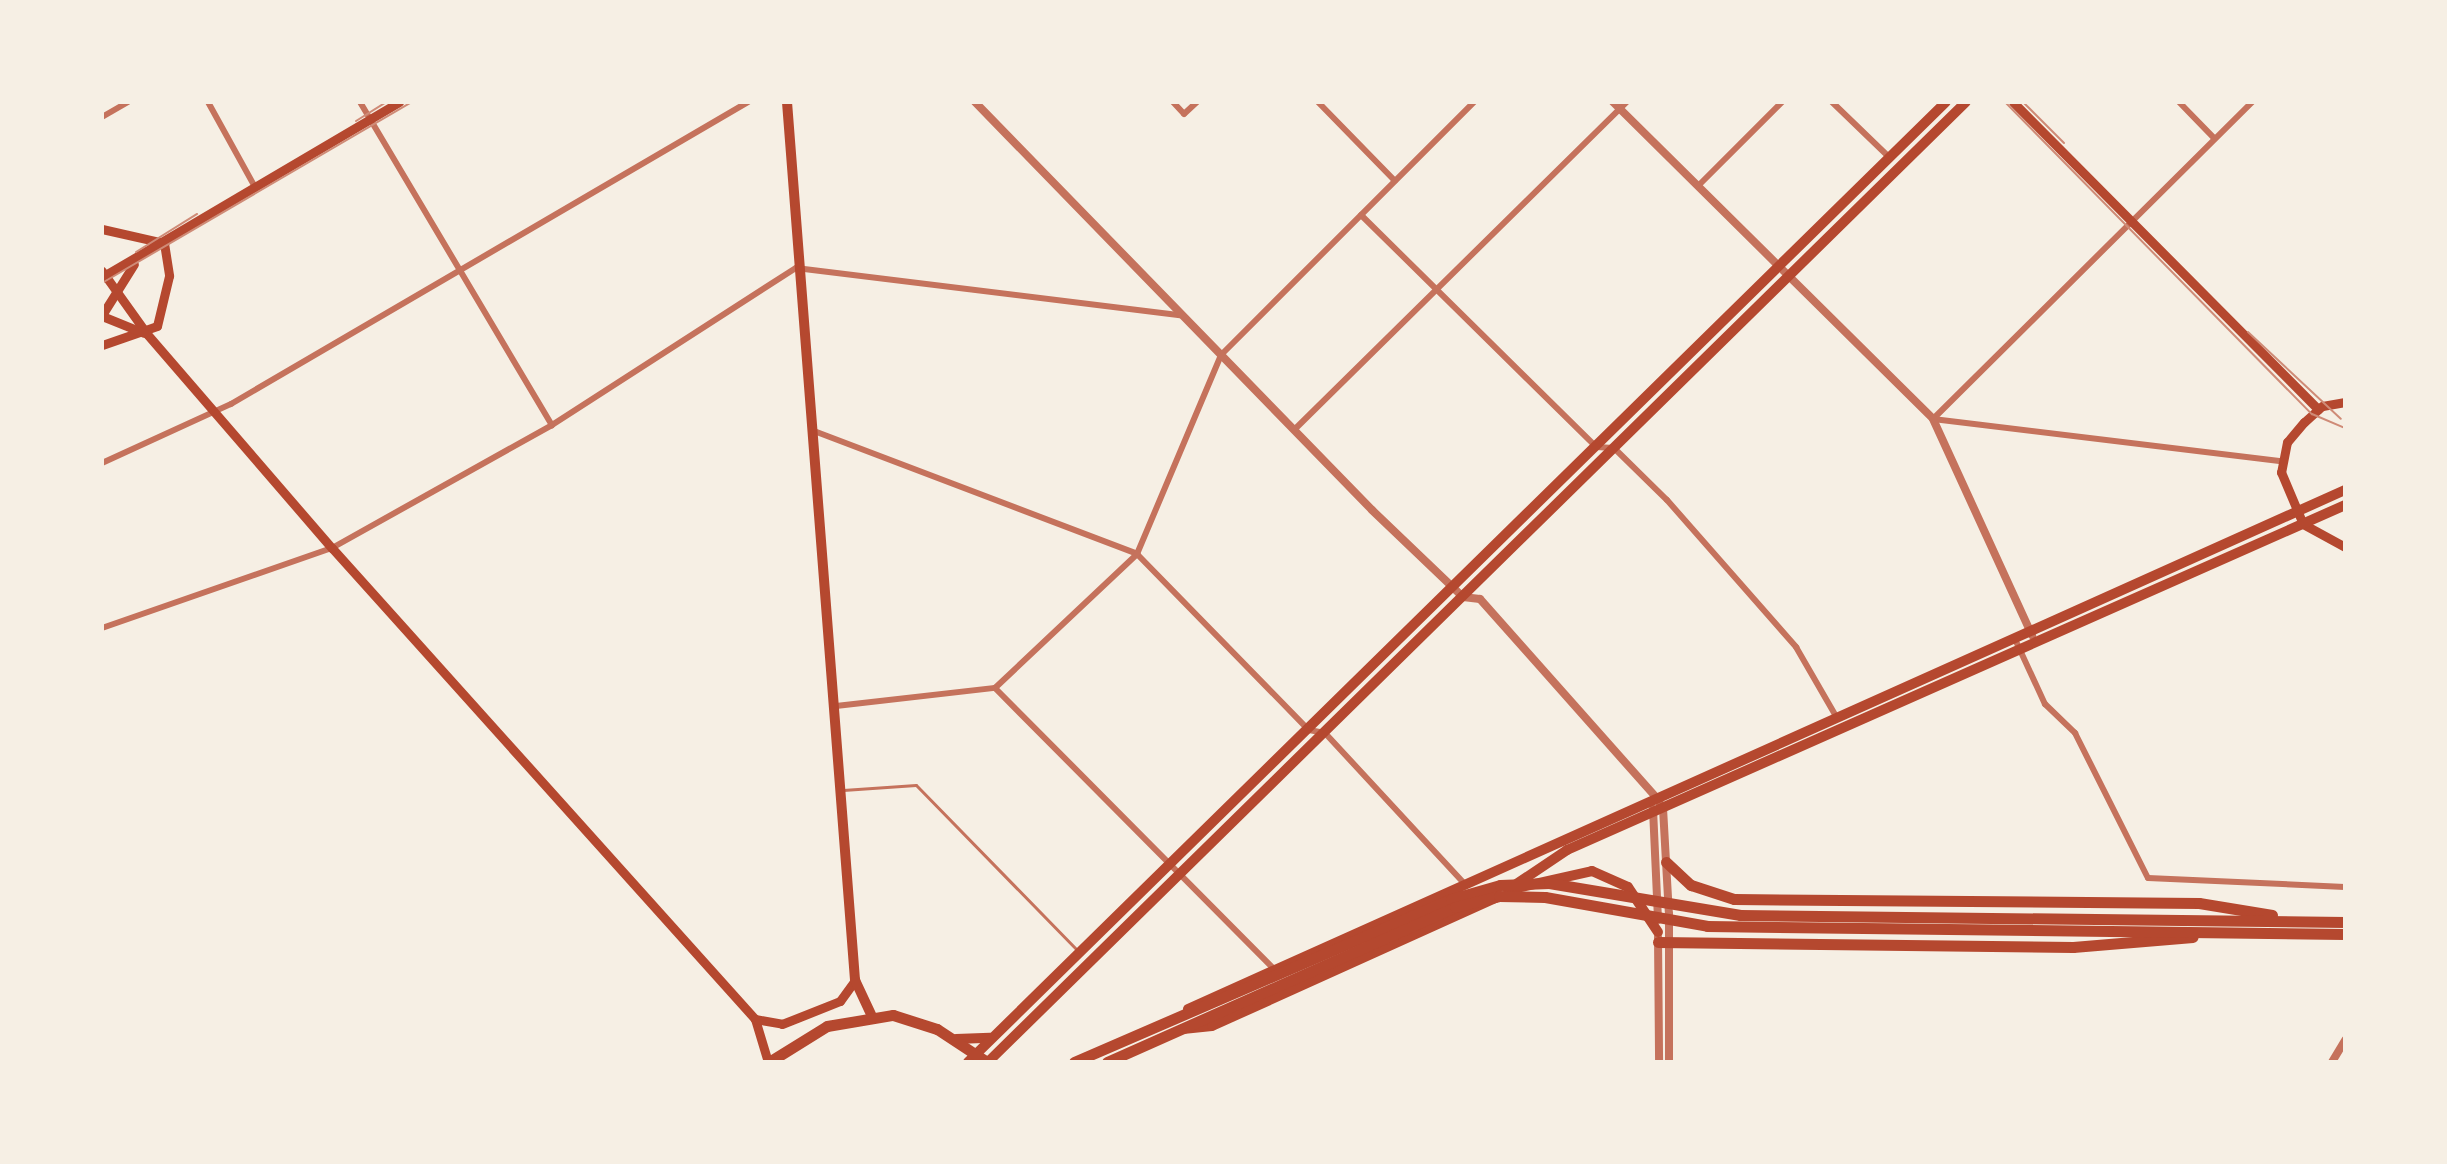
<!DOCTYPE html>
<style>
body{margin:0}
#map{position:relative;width:2447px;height:1164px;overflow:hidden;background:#f6efe4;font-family:"Zilla Slab",serif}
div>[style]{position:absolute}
.service>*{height:3px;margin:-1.5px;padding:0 1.5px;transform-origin:1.5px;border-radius:1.5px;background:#c5725c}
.minor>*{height:6px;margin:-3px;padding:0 3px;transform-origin:3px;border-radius:3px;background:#c5725c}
.tertiary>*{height:8px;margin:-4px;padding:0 4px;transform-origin:4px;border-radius:4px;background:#c5725c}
.secondary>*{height:9px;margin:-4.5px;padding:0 4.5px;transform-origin:4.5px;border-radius:4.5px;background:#b5482f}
.primary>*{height:10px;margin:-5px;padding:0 5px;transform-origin:5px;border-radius:5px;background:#b5482f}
.trunk>*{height:11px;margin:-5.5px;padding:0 5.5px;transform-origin:5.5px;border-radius:5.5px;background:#b5482f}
.tram>*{height:2px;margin:-1px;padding:0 1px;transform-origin:1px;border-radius:1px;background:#cf8b77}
span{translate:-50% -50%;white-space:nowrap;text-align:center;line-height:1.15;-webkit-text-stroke:7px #f6efe4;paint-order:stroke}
.frame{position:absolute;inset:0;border:104px solid #f6efe4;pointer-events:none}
</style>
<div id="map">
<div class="service">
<div style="left:843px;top:790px;width:73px;rotate:-3.9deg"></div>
<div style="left:916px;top:785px;width:232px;rotate:45.7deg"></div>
</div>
<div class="minor">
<div style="left:208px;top:102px;width:97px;rotate:61.1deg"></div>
<div style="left:360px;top:102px;width:376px;rotate:59.3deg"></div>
<div style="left:1173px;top:102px;width:16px;rotate:47deg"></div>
<div style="left:1184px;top:114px;width:18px;rotate:-43deg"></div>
<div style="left:1318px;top:102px;width:110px;rotate:45.7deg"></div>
<div style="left:1832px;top:102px;width:81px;rotate:44deg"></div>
<div style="left:2179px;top:102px;width:50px;rotate:45.8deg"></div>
<div style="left:102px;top:117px;width:30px;rotate:-30deg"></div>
<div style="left:1698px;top:186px;width:119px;rotate:-45deg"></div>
<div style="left:1361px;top:215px;width:330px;rotate:44.6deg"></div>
<div style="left:1596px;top:447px;width:18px;rotate:3deg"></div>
<div style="left:1614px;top:448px;width:74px;rotate:44.5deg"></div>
<div style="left:1667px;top:500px;width:196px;rotate:48.7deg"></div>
<div style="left:1796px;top:647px;width:82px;rotate:60deg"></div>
<div style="left:1933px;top:419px;width:450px;rotate:-44.8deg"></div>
<div style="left:1933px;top:419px;width:351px;rotate:6.9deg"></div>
<div style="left:1295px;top:429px;width:466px;rotate:-44.6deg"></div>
<div style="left:814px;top:431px;width:346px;rotate:20.8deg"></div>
<div style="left:1137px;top:554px;width:246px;rotate:45.7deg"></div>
<div style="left:1309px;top:730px;width:16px;rotate:11deg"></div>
<div style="left:1325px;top:733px;width:205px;rotate:47.2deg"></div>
<div style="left:102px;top:463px;width:142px;rotate:-24.6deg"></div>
<div style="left:231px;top:404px;width:599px;rotate:-30.29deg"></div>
<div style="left:102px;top:628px;width:244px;rotate:-19.2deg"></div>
<div style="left:332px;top:548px;width:252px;rotate:-29.2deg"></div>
<div style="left:552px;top:425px;width:290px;rotate:-32.8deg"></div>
<div style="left:796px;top:268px;width:387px;rotate:7deg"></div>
<div style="left:2014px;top:637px;width:74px;rotate:65.2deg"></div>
<div style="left:2045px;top:704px;width:42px;rotate:44deg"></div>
<div style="left:2075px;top:733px;width:162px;rotate:63.3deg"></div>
<div style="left:2148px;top:878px;width:197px;rotate:2.6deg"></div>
<div style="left:995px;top:688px;width:395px;rotate:45.2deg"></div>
<div style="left:836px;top:706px;width:160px;rotate:-6.5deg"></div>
<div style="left:995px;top:688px;width:195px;rotate:-43.3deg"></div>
<div style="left:1137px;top:554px;width:216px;rotate:-67.1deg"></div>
<div style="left:1221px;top:355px;width:358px;rotate:-45deg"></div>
</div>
<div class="tertiary">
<div style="left:975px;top:102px;width:569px;rotate:45.78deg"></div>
<div style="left:1372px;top:510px;width:126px;rotate:43.7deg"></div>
<div style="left:1463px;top:597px;width:17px;rotate:7deg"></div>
<div style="left:1480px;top:599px;width:265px;rotate:48.4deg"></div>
<div style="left:1656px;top:797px;width:13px;rotate:58deg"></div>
<div style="left:1663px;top:808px;width:106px;rotate:86.8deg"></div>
<div style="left:1669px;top:914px;width:148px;rotate:90deg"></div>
<div style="left:1613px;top:102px;width:450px;rotate:44.7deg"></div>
<div style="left:1933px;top:419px;width:238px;rotate:65.4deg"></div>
<div style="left:1653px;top:809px;width:111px;rotate:87.4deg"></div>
<div style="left:1658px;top:937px;width:125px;rotate:89.5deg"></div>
<div style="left:2332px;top:1062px;width:26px;rotate:-59deg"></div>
</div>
<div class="secondary">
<div style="left:2013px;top:102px;width:433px;rotate:45.2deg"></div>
<div style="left:102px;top:229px;width:64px;rotate:12.7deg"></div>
<div style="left:164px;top:243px;width:33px;rotate:81deg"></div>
<div style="left:169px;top:276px;width:51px;rotate:103.5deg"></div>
<div style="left:157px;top:326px;width:58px;rotate:160.9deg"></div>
<div style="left:102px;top:271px;width:77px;rotate:54.5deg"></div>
<div style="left:147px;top:334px;width:283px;rotate:49.2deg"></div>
<div style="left:332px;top:548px;width:633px;rotate:48.07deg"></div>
<div style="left:755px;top:1019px;width:45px;rotate:73.2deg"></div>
<div style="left:102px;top:277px;width:345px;rotate:-30.5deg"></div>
<div style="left:102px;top:315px;width:60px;rotate:-57.9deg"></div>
<div style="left:102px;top:316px;width:45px;rotate:22deg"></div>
<div style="left:2345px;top:402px;width:23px;rotate:170deg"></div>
<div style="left:2322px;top:406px;width:24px;rotate:138deg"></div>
<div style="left:2304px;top:422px;width:26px;rotate:130deg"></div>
<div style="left:2287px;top:442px;width:31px;rotate:101deg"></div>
<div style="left:2281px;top:472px;width:56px;rotate:67.1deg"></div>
<div style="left:2303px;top:524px;width:48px;rotate:28.7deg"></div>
<div style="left:755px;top:1019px;width:27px;rotate:10deg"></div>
<div style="left:782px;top:1024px;width:62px;rotate:-21.6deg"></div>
<div style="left:840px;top:1001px;width:26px;rotate:-54deg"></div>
</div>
<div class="primary">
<div style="left:787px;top:102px;width:881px;rotate:85.57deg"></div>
<div style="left:855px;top:980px;width:38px;rotate:65deg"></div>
<div style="left:1515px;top:885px;width:63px;rotate:-33.9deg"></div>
<div style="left:1567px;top:850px;width:851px;rotate:-23.91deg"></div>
<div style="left:1508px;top:890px;width:86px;rotate:-12.7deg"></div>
<div style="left:1592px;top:871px;width:39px;rotate:24deg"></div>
<div style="left:1628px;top:887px;width:54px;rotate:56.3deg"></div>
<div style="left:1188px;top:1009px;width:1268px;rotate:-24.16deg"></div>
<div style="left:1183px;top:1029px;width:29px;rotate:-6deg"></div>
<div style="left:1212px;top:1026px;width:311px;rotate:-24.3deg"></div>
<div style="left:956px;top:1039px;width:34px;rotate:-2deg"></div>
<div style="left:968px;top:1062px;width:1370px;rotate:-44.47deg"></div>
<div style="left:988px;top:1062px;width:1370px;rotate:-44.47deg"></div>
</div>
<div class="trunk">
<div style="left:1666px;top:862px;width:34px;rotate:43deg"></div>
<div style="left:1691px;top:885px;width:45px;rotate:18deg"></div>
<div style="left:1734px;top:899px;width:465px;rotate:0.5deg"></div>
<div style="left:2199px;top:903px;width:74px;rotate:9.3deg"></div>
<div style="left:1658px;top:942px;width:415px;rotate:0.7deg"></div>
<div style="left:2073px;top:947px;width:120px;rotate:-4.8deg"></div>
<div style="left:769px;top:1062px;width:68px;rotate:-31.8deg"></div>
<div style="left:827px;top:1026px;width:67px;rotate:-9.5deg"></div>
<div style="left:893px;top:1015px;width:46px;rotate:17.7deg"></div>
<div style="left:937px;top:1029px;width:60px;rotate:33.4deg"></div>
<div style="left:1074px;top:1062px;width:411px;rotate:-23.4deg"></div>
<div style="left:1451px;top:899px;width:51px;rotate:-15.9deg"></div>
<div style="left:1500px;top:885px;width:49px;rotate:-2.3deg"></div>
<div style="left:1549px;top:883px;width:194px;rotate:9.5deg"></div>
<div style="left:1740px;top:915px;width:605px;rotate:0.66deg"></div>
<div style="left:1107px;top:1062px;width:381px;rotate:-24deg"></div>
<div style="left:1455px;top:907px;width:45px;rotate:-14deg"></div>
<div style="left:1499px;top:896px;width:46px;rotate:1.2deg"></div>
<div style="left:1545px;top:897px;width:165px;rotate:10.1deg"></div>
<div style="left:1707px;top:926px;width:638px;rotate:0.72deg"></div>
</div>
<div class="tram">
<div style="left:2005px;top:102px;width:438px;rotate:45.5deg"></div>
<div style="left:2312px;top:414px;width:36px;rotate:23deg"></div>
<div style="left:2023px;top:102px;width:58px;rotate:45deg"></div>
<div style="left:356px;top:121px;width:36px;rotate:-32deg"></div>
<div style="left:136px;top:252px;width:72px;rotate:-31.9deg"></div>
<div style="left:102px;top:283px;width:359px;rotate:-30.3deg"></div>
<div style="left:2248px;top:332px;width:127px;rotate:43.1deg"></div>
</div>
<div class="frame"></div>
</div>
